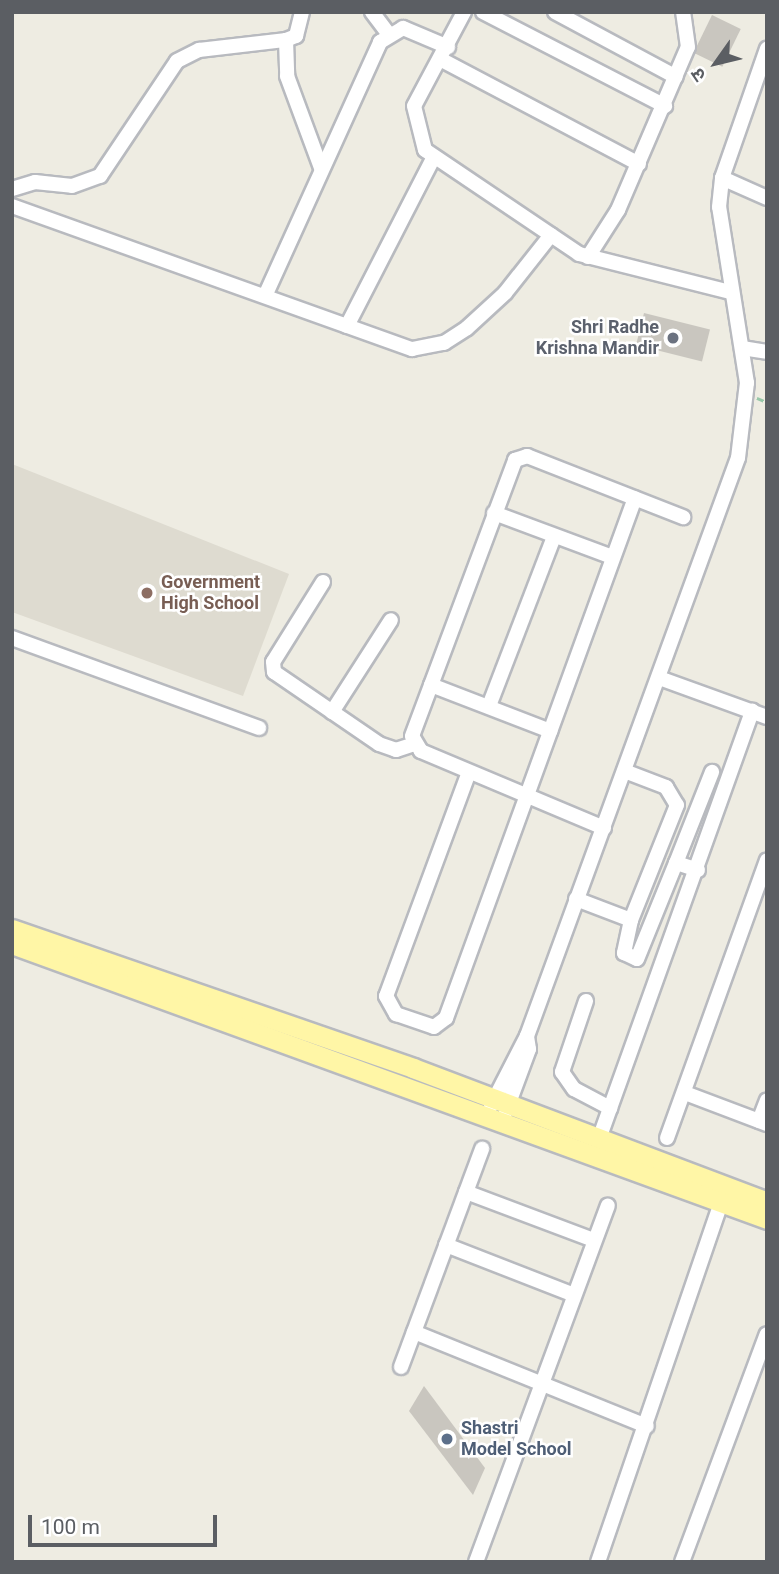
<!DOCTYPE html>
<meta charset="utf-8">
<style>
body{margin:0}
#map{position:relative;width:779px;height:1574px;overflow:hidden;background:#eeece2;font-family:Roboto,"Noto Sans Devanagari",sans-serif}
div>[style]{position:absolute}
.education>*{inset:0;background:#dedbd0}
.building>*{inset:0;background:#c9c6bf;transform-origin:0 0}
.path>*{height:2.5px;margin-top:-1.25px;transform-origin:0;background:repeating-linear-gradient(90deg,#97c7a8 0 7px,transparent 0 10.5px)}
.roads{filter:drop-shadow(2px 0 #b8babf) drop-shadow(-2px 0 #b8babf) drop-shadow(0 2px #b8babf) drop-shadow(0 -2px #b8babf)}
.minor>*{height:14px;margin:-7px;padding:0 7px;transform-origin:7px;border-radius:7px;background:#fff}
.major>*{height:19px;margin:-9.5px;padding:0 9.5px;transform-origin:9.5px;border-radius:9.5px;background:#fff6a6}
.dots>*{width:19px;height:19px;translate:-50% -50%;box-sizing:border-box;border:4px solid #fff;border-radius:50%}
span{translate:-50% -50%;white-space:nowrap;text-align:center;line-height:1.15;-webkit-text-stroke:5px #fff;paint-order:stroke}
.worship-label{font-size:18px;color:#5b616d;font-weight:700}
.right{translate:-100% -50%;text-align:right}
.education-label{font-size:18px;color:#785e54;font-weight:700}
.left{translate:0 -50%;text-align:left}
.service-label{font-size:18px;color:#4e5e75;font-weight:700}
.frame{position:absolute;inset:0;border:14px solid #5b5e63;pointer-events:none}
.north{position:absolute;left:681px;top:28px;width:70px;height:70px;-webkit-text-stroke:5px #fff;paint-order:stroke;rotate:236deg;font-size:19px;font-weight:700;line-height:28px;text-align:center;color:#5b5e63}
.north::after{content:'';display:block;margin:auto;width:24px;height:32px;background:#5b5e63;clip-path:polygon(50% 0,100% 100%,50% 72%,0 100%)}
.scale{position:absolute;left:28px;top:1515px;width:189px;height:32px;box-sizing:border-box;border:4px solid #5b5e63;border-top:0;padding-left:9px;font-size:21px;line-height:24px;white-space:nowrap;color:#5b5e63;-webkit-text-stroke:5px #fff;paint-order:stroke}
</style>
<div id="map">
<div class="education">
<div style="clip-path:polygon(12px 464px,289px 574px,243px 696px,12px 612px)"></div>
</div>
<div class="building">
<div style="left:712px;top:15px;width:32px;height:42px;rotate:26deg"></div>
<div style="left:644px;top:313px;width:68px;height:33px;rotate:14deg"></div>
<div style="clip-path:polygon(424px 1386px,485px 1468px,473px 1495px,409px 1411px)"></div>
</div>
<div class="path">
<div style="left:757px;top:398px;width:11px;rotate:22deg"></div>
</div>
<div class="roads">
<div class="minor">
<div style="left:372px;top:12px;width:26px;rotate:53deg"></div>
<div style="left:464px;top:12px;width:106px;rotate:118deg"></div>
<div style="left:414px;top:106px;width:45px;rotate:76deg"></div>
<div style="left:425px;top:150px;width:186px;rotate:34deg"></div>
<div style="left:579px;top:254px;width:156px;rotate:14.1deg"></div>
<div style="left:483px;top:12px;width:205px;rotate:27.3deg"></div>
<div style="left:555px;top:12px;width:137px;rotate:28.2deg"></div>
<div style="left:286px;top:40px;width:36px;rotate:88deg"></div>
<div style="left:287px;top:76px;width:98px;rotate:69.7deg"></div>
<div style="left:440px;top:59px;width:225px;rotate:27.8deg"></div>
<div style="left:722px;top:178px;width:49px;rotate:24deg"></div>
<div style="left:12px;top:189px;width:24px;rotate:-17deg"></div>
<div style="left:35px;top:182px;width:37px;rotate:6deg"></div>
<div style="left:72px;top:186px;width:30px;rotate:-20deg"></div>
<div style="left:100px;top:176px;width:138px;rotate:-56.2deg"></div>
<div style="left:177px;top:61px;width:25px;rotate:-27deg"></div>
<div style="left:199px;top:50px;width:88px;rotate:-6.6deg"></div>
<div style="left:286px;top:40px;width:11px;rotate:-22deg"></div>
<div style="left:296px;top:36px;width:25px;rotate:-76deg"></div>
<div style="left:12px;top:206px;width:425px;rotate:19.7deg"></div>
<div style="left:412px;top:349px;width:33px;rotate:-11deg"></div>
<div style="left:444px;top:343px;width:27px;rotate:-33deg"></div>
<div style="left:467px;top:328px;width:52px;rotate:-42.6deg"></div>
<div style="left:505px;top:293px;width:74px;rotate:-51.6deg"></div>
<div style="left:588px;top:257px;width:56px;rotate:-57.4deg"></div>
<div style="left:618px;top:210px;width:177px;rotate:-66.8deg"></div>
<div style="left:688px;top:47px;width:35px;rotate:-98deg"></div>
<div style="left:265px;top:296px;width:279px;rotate:-65.6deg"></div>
<div style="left:380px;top:42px;width:27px;rotate:-31deg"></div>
<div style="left:403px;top:28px;width:49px;rotate:22.9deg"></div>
<div style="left:347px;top:326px;width:190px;rotate:-62.8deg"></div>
<div style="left:742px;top:348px;width:25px;rotate:9deg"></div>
<div style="left:494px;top:513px;width:126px;rotate:20.4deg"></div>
<div style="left:323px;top:582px;width:94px;rotate:122deg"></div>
<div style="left:273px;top:662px;width:10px;rotate:84deg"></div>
<div style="left:274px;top:672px;width:127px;rotate:34.4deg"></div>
<div style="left:379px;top:744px;width:18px;rotate:19deg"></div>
<div style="left:396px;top:750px;width:19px;rotate:-18deg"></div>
<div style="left:12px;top:638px;width:263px;rotate:20deg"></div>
<div style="left:662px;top:679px;width:112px;rotate:19.9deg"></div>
<div style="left:431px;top:685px;width:128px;rotate:21.1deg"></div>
<div style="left:489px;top:706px;width:181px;rotate:-69deg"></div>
<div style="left:332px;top:712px;width:109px;rotate:-57.3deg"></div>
<div style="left:469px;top:772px;width:239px;rotate:110.3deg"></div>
<div style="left:386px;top:996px;width:21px;rotate:61deg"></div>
<div style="left:396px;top:1014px;width:40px;rotate:18.9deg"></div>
<div style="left:434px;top:1027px;width:15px;rotate:-37deg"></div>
<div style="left:446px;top:1018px;width:553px;rotate:-70.03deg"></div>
<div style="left:627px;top:772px;width:42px;rotate:21deg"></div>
<div style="left:666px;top:787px;width:21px;rotate:59deg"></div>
<div style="left:677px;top:805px;width:124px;rotate:111.8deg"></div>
<div style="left:604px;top:828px;width:199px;rotate:-157.2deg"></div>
<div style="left:421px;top:751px;width:17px;rotate:-121deg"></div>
<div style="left:412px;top:736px;width:295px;rotate:-69.5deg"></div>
<div style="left:515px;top:460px;width:13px;rotate:-18deg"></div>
<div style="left:527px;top:456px;width:168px;rotate:21.4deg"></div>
<div style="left:698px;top:870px;width:23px;rotate:-162deg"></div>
<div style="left:676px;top:863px;width:98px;rotate:-68.4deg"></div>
<div style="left:576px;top:899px;width:59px;rotate:20.9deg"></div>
<div style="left:631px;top:920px;width:34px;rotate:102deg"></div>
<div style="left:624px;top:953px;width:14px;rotate:25deg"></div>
<div style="left:637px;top:959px;width:104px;rotate:-67.9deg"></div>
<div style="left:586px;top:1001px;width:75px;rotate:108.7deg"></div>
<div style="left:562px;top:1072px;width:21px;rotate:55deg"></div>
<div style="left:574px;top:1089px;width:41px;rotate:27.8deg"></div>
<div style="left:685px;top:1093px;width:88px;rotate:20.7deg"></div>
<div style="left:491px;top:1106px;width:79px;rotate:-62.8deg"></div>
<div style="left:527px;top:1036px;width:615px;rotate:-69.95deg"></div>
<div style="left:738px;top:458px;width:76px;rotate:-83.2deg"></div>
<div style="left:747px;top:383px;width:178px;rotate:-99deg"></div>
<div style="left:719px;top:207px;width:29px;rotate:-84deg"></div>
<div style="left:722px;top:178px;width:137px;rotate:-70.8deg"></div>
<div style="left:506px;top:1111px;width:66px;rotate:-69.6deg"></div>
<div style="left:529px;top:1049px;width:13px;rotate:-99deg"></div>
<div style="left:759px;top:1121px;width:22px;rotate:-69deg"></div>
<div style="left:667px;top:1138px;width:295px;rotate:-70.2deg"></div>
<div style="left:599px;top:1139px;width:455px;rotate:-70.3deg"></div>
<div style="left:466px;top:1192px;width:137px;rotate:20.6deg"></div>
<div style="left:446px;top:1245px;width:137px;rotate:21.3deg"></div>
<div style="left:414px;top:1332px;width:251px;rotate:22deg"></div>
<div style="left:401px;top:1367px;width:233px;rotate:-69.6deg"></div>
<div style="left:476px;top:1562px;width:380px;rotate:-69.7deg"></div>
<div style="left:598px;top:1562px;width:387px;rotate:-71.1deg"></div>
<div style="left:682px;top:1562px;width:243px;rotate:-69.6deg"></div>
</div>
<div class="major">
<div style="left:12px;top:929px;width:424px;rotate:19.1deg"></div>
<div style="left:413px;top:1068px;width:379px;rotate:20.7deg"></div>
<div style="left:12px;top:944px;width:804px;rotate:20.01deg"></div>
</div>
</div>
<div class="dots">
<div style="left:673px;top:338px;background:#6b7280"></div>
<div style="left:147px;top:593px;background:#8d6e63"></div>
<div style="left:447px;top:1439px;background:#5c6f8a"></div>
</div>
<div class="worship-label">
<span class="right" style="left:659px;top:338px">Shri Radhe<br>Krishna Mandir</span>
</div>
<div class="education-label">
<span class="left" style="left:161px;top:593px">Government<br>High School</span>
</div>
<div class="service-label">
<span class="left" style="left:461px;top:1439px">Shastri<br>Model School</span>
</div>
<div class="frame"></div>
<div class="north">उ</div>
<div class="scale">100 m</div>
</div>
